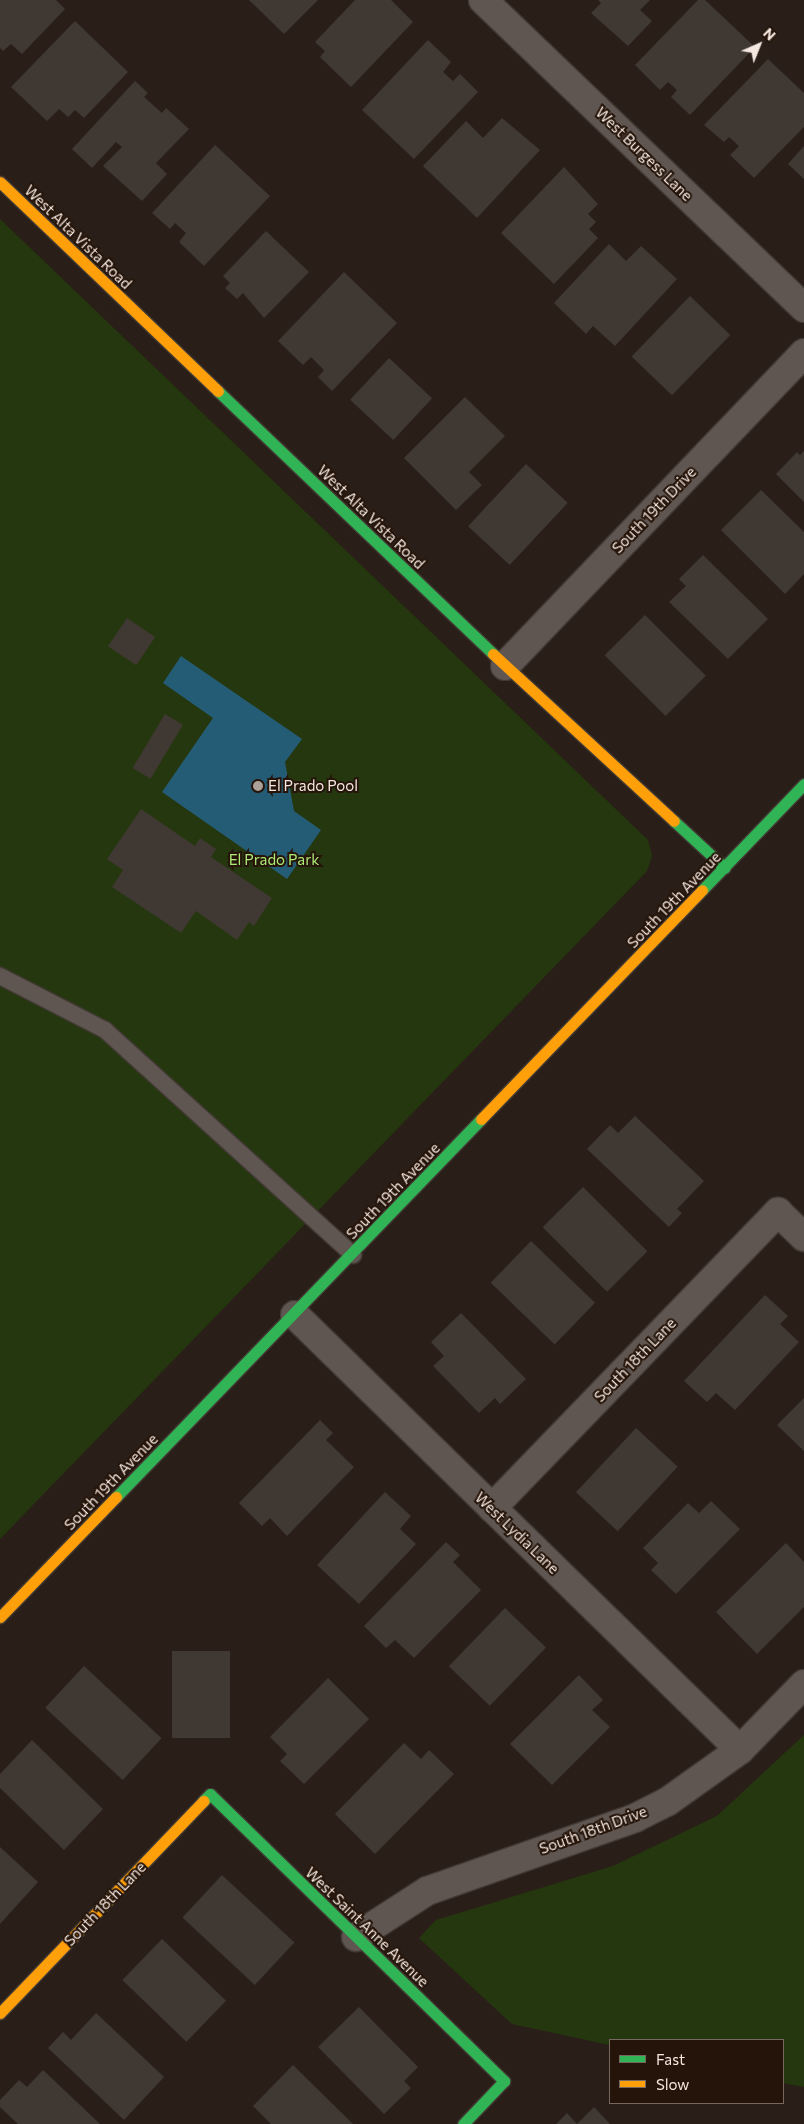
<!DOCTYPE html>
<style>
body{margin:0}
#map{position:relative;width:804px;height:2124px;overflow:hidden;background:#291f18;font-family:Commissioner,sans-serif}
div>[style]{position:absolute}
.green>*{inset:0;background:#25370e}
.water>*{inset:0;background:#255c75}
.building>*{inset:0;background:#403833;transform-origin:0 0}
.roads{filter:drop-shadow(1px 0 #423934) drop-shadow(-1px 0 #423934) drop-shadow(0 1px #423934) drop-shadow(0 -1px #423934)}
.lane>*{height:16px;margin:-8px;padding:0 8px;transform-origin:8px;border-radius:8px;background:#5f5651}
.street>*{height:28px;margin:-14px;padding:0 14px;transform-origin:14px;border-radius:14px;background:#5f5651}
.fast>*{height:11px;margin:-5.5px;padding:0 5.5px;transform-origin:5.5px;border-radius:5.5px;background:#30b455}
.slow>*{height:11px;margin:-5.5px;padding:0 5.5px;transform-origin:5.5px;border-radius:5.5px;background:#ff9f0a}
.dots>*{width:14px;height:14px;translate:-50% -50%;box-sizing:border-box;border:2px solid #251409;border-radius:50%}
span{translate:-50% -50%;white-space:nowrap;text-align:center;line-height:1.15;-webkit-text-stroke:4px #251409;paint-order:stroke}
.street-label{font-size:15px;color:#f3e7df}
.poi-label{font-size:15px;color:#f3e7df}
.left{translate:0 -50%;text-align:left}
.park-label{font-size:15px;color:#aeea77}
.legend{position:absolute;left:609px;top:2039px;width:175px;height:65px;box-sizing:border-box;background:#251409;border:1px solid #77685f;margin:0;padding:6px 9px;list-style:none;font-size:15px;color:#f3e7df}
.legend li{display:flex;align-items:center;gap:10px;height:25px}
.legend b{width:25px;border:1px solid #77685f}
.north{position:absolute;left:734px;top:20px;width:50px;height:50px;-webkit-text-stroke:4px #251409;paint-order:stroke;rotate:44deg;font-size:14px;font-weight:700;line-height:20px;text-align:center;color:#f3e7df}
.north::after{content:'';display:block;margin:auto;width:18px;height:22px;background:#f3e7df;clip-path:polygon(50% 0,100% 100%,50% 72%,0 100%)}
</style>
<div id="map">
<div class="green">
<div style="clip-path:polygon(0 219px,648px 840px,652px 856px,647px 871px,0 1539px)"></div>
<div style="clip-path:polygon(804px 1735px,804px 2087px,783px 2083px,783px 2040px,610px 2040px,610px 2045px,512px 2024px,419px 1938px,436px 1920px,613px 1866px,717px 1816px)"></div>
</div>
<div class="water">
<div style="clip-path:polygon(181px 656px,302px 739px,285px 762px,294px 811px,321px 830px,287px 879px,162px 792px,213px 718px,163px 683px)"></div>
</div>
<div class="building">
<div style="clip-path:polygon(0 0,56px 0,65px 9px,22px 54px,11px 44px,3px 51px,0 48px)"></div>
<div style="clip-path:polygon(249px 0,318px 0,284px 34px)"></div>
<div style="clip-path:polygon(355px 0,391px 0,413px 22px,351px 87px,320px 57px,325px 51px,315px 42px)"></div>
<div style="clip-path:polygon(598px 0,650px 0,640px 10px,652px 21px,628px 46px,591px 13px,601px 3px)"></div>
<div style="clip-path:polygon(698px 0,705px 0,755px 47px,690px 115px,671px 97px,677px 90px,668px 82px,660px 90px,635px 65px)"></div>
<div style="clip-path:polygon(75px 21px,128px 72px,84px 118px,75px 110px,68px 117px,59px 109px,47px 121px,11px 87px)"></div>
<div style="clip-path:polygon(428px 40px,451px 62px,443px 72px,453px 81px,460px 74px,478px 92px,414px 159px,362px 110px)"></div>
<div style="clip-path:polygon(768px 59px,804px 93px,804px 127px,754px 178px,730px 155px,739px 146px,729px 137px,724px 142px,704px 125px)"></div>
<div style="clip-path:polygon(135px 81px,148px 93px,144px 97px,162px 113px,166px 108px,189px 129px,156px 163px,167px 174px,142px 201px,103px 166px,122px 147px,116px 142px,92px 168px,72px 149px)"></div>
<div style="clip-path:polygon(502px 118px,540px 150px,477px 218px,423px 166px,466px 121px,483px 138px)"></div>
<div style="clip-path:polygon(215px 145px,270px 196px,204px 266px,179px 242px,186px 233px,175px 223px,170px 229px,152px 213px)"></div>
<div style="clip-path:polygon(804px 146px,804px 179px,788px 164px)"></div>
<div style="clip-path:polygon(564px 167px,598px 204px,588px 214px,596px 222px,589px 229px,598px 238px,554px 284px,501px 233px)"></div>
<div style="clip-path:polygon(266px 231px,309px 272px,264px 318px,243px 293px,237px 299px,225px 288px,230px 283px,223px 276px)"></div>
<div style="clip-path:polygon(609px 244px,626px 261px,641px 246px,677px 279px,615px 346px,593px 326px,586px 334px,554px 303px)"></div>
<div style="clip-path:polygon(344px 272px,397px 323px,332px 391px,318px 377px,324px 370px,311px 357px,303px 365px,278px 341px)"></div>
<div style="left:690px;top:296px;width:56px;height:84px;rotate:44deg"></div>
<div style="left:389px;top:358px;width:59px;height:57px;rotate:43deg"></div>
<div style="clip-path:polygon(465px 397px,505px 436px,469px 472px,482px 485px,456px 510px,404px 458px)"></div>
<div style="clip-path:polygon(804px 451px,804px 502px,776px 474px,797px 452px,800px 455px)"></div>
<div style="left:526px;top:464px;width:57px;height:85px;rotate:43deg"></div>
<div style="clip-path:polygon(761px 490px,804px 532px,804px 574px,785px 594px,721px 530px)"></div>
<div style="clip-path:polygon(703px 555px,768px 619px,728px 659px,669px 602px,686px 586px,679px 579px)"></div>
<div style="left:645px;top:615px;width:86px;height:57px;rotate:45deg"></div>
<div style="left:127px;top:618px;width:34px;height:34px;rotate:34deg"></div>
<div style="left:165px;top:714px;width:21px;height:63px;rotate:31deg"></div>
<div style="clip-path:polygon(141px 809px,195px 846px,200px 838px,216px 849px,211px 857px,272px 898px,254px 926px,249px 922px,237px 940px,196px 911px,181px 933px,112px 887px,123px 870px,107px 859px)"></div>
<div style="clip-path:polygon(635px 1116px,704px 1181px,677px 1209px,682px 1213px,669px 1227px,587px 1149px,610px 1125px,618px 1133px)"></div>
<div style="left:583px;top:1187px;width:91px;height:57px;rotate:45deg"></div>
<div style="left:531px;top:1241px;width:89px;height:58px;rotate:44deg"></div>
<div style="clip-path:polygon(765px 1295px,788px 1316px,780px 1324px,799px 1342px,735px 1410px,716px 1393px,707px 1402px,684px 1381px)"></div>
<div style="clip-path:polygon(461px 1313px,526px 1379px,500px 1404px,495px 1398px,479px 1413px,433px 1366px,444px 1356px,431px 1342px)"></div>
<div style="clip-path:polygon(804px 1398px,804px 1451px,777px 1425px)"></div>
<div style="clip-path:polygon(320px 1420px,333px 1433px,326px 1440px,354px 1467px,287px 1536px,270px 1518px,262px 1526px,239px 1503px)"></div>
<div style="left:636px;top:1428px;width:57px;height:88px;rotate:43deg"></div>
<div style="clip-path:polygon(385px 1492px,411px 1516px,400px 1529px,416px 1544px,359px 1604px,317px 1565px)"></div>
<div style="clip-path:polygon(711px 1501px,740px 1529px,676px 1594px,651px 1570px,658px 1563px,643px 1548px,688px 1503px,699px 1513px)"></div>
<div style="clip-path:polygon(446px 1542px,460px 1555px,453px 1562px,481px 1590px,414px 1658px,395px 1640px,386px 1648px,364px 1626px)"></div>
<div style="clip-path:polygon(786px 1543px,804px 1562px,804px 1607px,757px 1654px,716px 1612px)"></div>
<div style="left:505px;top:1608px;width:57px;height:81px;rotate:44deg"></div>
<div style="left:172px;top:1651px;width:58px;height:87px"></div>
<div style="left:84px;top:1666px;width:106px;height:57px;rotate:43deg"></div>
<div style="clip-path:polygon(579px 1675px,603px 1700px,592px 1710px,610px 1727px,552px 1785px,510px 1744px)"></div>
<div style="clip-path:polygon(328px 1678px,369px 1719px,304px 1784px,280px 1761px,287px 1754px,270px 1737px)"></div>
<div style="clip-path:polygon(32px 1740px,103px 1809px,64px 1850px,0 1788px,0 1774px)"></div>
<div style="clip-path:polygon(404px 1743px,421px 1759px,429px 1750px,454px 1774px,375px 1854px,335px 1814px)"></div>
<div style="clip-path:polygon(0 1847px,38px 1882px,0 1924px)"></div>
<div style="left:222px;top:1875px;width:99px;height:58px;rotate:43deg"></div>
<div style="left:162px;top:1939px;width:89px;height:57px;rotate:44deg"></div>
<div style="clip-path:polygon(359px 2007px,418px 2067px,404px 2081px,411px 2088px,384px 2114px,318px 2047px)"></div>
<div style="clip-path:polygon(96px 2013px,164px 2077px,124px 2120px,48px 2048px,63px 2032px,71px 2040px)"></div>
<div style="clip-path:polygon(293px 2065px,353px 2124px,271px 2124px,253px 2106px)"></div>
<div style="clip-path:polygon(43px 2070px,100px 2124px,18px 2124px,0 2107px,0 2100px,19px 2080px,27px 2087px)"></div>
<div style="clip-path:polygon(594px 2107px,610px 2124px,556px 2124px,567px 2113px,577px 2124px)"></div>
</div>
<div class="roads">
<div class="lane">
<div style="left:0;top:976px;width:118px;rotate:27.2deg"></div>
<div style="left:105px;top:1030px;width:335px;rotate:42.2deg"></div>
</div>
<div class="street">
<div style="left:483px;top:0;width:445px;rotate:43.8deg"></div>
<div style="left:505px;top:666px;width:433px;rotate:-46.3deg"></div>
<div style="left:295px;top:1315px;width:622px;rotate:44.35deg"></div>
<div style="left:492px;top:1508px;width:412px;rotate:-46deg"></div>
<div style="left:778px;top:1212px;width:36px;rotate:44deg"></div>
<div style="left:356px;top:1937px;width:85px;rotate:-32.9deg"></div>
<div style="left:427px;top:1891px;width:220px;rotate:-19.3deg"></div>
<div style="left:635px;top:1818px;width:36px;rotate:-27deg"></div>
<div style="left:667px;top:1802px;width:90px;rotate:-35.5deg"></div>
<div style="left:740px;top:1750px;width:92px;rotate:-45.9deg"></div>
</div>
<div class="fast">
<div style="left:218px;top:391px;width:381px;rotate:43.7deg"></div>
<div style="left:674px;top:821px;width:69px;rotate:42.7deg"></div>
<div style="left:702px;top:890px;width:147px;rotate:-46.1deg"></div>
<div style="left:116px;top:1497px;width:525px;rotate:-46deg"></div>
<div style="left:203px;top:1801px;width:10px;rotate:-45deg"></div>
<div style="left:210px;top:1794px;width:411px;rotate:44.3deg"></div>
<div style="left:504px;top:2081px;width:59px;rotate:133.6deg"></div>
</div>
<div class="slow">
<div style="left:0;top:182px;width:302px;rotate:43.8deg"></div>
<div style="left:493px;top:654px;width:246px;rotate:42.7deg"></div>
<div style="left:481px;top:1119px;width:318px;rotate:-46deg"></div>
<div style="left:0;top:1617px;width:167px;rotate:-46deg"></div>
<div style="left:0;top:2013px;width:294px;rotate:-46.2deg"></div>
</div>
</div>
<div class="dots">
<div style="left:258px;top:786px;background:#aca199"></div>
</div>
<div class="street-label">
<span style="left:644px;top:154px;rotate:44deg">West Burgess Lane</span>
<span style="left:78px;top:237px;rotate:44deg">West Alta Vista Road</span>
<span style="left:654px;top:510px;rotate:-46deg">South 19th Drive</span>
<span style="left:371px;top:517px;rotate:44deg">West Alta Vista Road</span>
<span style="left:674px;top:900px;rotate:-46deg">South 19th Avenue</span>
<span style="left:393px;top:1191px;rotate:-46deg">South 19th Avenue</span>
<span style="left:635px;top:1360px;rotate:-46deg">South 18th Lane</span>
<span style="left:111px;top:1482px;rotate:-46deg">South 19th Avenue</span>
<span style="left:517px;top:1533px;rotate:44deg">West Lydia Lane</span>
<span style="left:593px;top:1830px;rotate:-20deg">South 18th Drive</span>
<span style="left:105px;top:1904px;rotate:-46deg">South 18th Lane</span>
<span style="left:367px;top:1927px;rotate:44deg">West Saint Anne Avenue</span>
</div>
<div class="poi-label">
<span class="left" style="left:268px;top:786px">El Prado Pool</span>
</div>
<div class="park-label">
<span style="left:274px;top:860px">El Prado Park</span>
</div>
<ul class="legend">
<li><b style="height:6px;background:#30b455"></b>Fast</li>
<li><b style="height:6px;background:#ff9f0a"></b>Slow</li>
</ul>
<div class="north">N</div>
</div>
